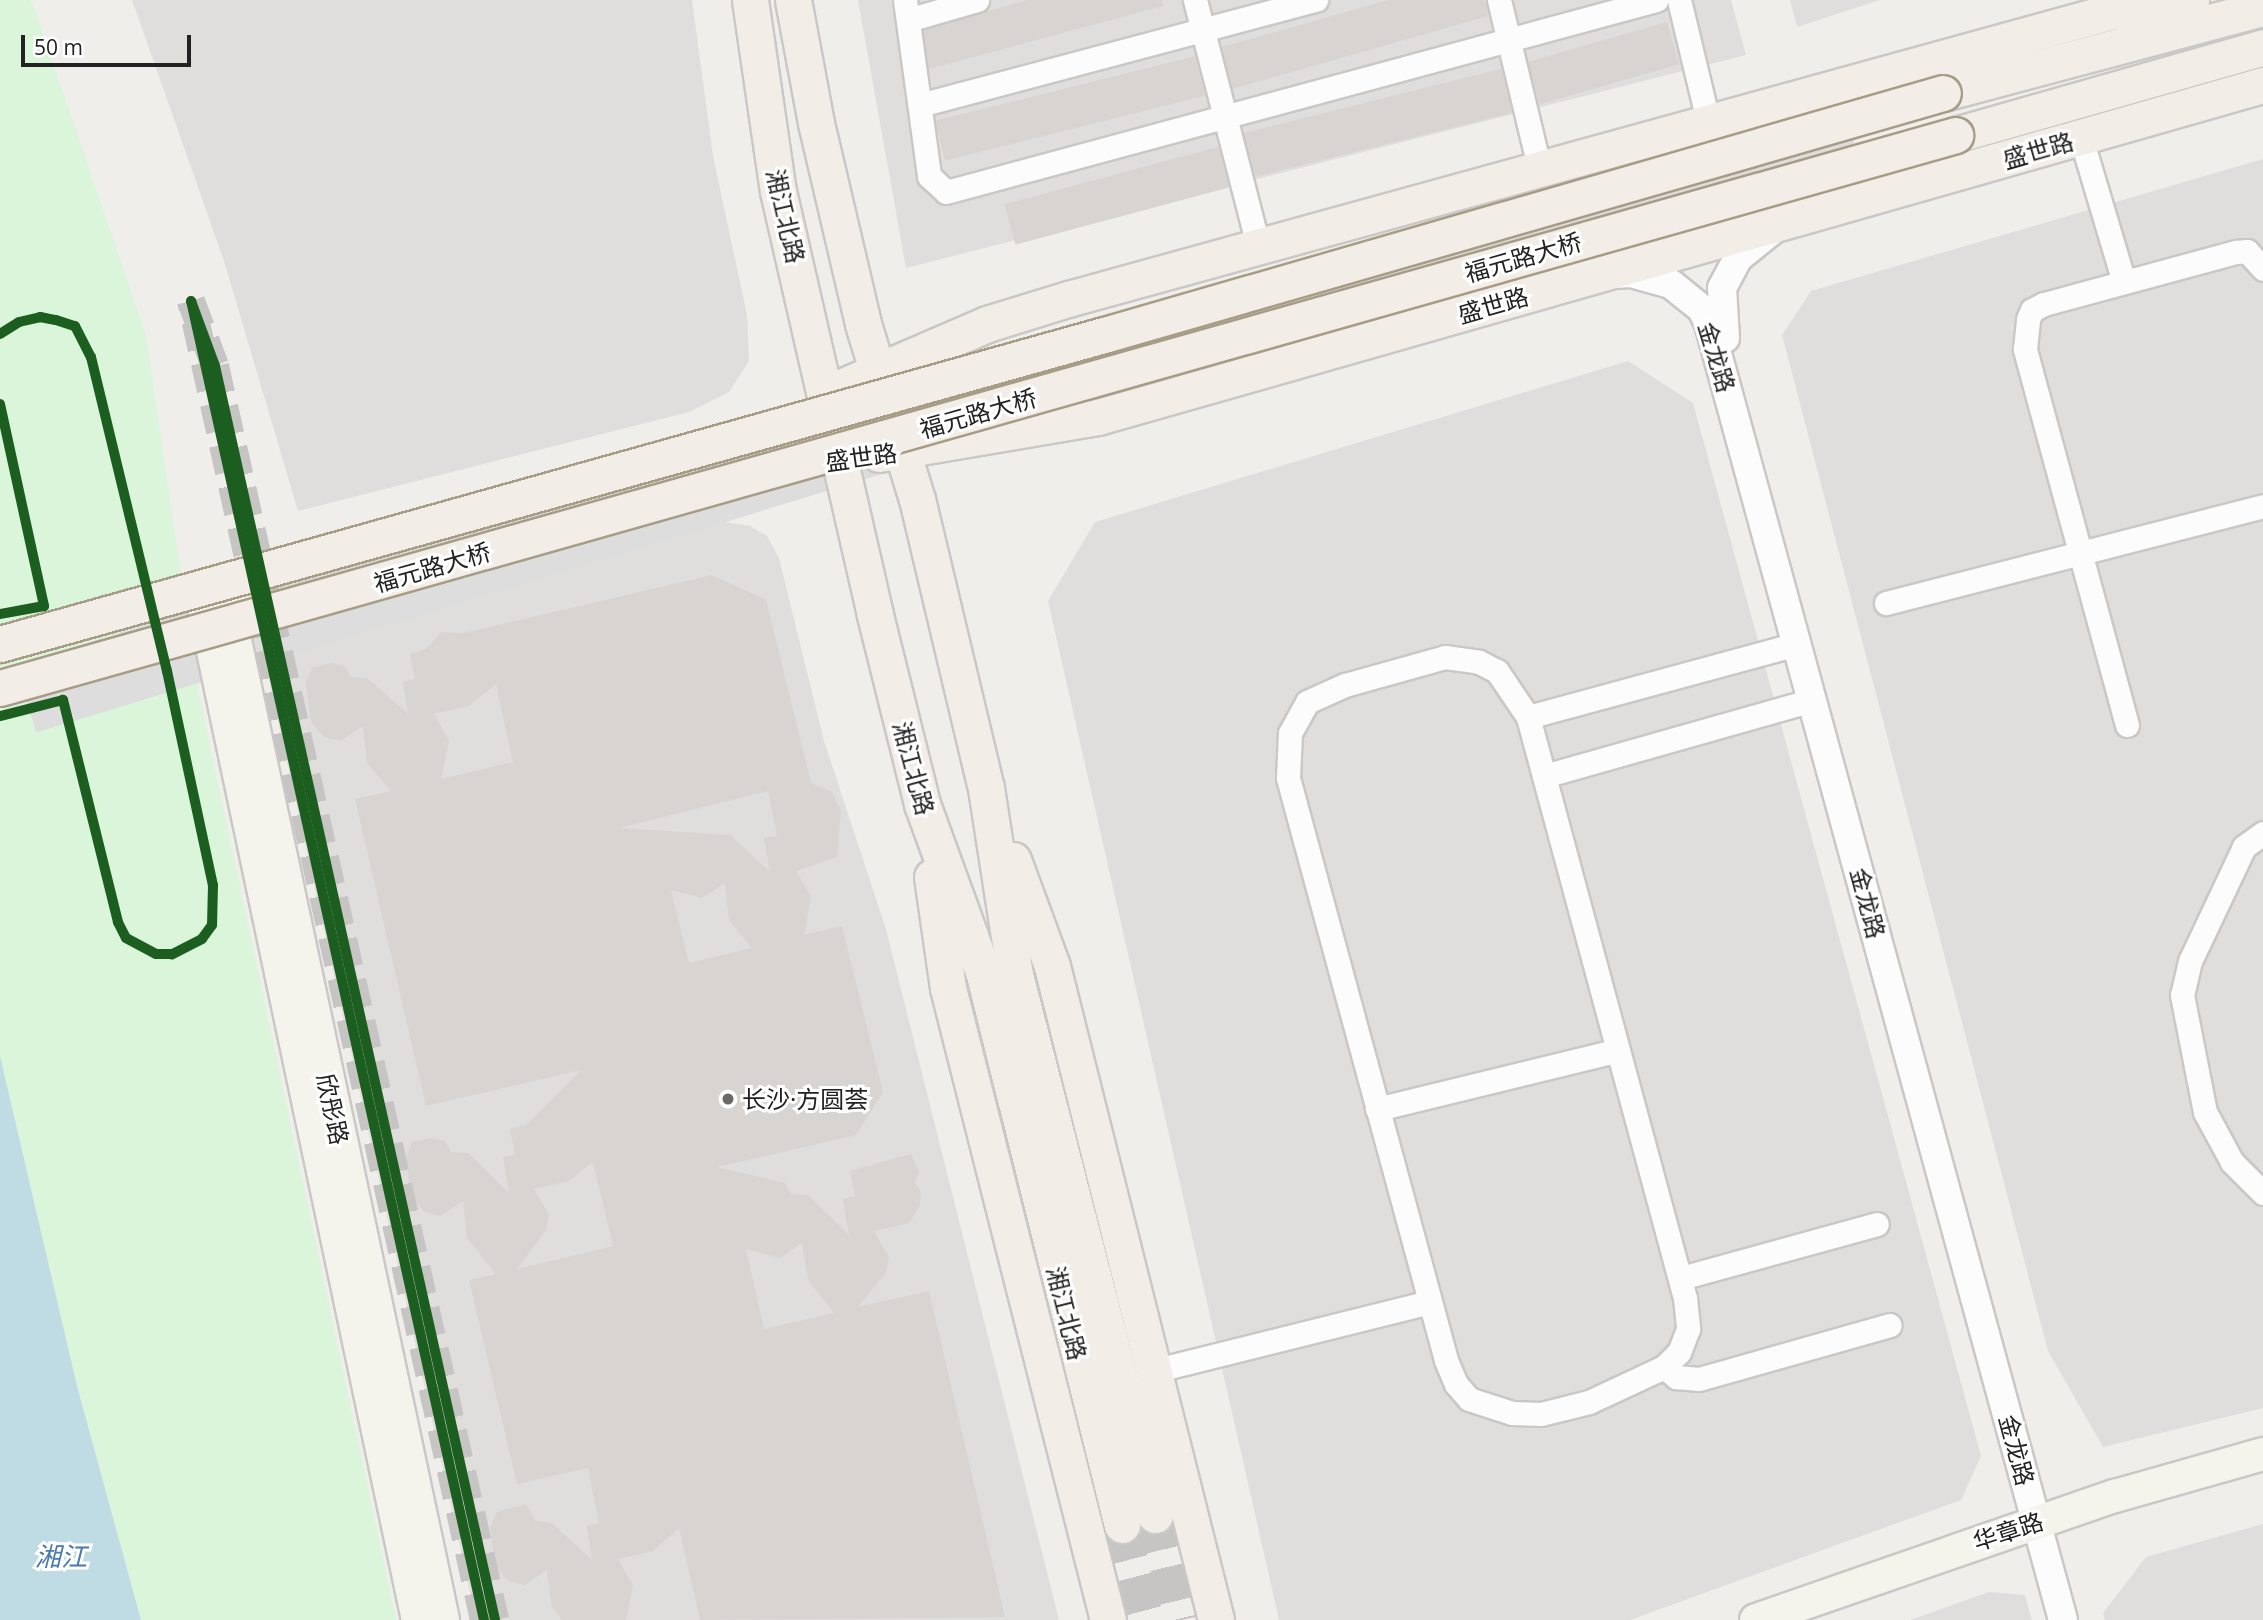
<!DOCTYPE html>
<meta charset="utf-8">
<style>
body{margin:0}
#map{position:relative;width:2263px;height:1620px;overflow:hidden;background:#f0eeeb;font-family:"Open Sans","Noto Sans SC",sans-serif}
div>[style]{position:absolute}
.residential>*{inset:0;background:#dfdedc}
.park>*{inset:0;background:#daf5da}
.water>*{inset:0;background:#bfdbe3}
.pier>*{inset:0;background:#dedddd;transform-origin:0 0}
.building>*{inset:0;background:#d7d4d2;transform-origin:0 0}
.tertiary-tunnel>*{height:28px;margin-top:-14px;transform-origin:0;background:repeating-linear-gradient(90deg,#c7c5c3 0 28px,transparent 0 42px)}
.primary-tunnel>*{height:35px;margin-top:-17.5px;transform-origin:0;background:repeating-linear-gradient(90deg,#c7c5c3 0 35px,transparent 0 53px)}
.roads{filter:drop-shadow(2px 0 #c9c8c7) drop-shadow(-2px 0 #c9c8c7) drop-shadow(0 2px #c9c8c7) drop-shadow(0 -2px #c9c8c7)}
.minor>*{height:23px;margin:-11.5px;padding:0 11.5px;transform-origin:11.5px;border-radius:11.5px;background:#fdfcfc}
.tertiary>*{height:28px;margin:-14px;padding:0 14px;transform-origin:14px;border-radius:14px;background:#fdfcfc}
.secondary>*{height:32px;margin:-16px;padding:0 16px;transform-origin:16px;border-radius:16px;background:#f4f4ed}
.primary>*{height:35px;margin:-17.5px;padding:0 17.5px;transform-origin:17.5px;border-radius:17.5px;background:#f3ede7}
.bridges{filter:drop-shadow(2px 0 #a79c86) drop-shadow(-2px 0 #a79c86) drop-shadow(0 2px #a79c86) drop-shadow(0 -2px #a79c86)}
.primary-bridge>*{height:35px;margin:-17.5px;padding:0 17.5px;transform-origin:17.5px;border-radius:17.5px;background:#f3ede7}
.cycleway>*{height:10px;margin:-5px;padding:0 5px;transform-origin:5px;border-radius:5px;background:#1b5e20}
.dots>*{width:19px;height:19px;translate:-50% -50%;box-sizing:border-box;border:4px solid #fff;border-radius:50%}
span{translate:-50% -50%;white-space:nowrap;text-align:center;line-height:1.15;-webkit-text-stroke:6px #fff;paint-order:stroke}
.street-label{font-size:24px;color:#222}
.poi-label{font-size:24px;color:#222}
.left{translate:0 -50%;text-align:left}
.water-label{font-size:26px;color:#4a7aab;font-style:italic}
.scale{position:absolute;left:21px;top:35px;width:170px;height:32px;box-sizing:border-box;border:4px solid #222;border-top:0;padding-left:9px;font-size:21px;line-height:24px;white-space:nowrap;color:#222;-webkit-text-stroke:5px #fff;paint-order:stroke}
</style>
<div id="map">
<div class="residential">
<div style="clip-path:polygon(132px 0,692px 0,713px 156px,747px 315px,749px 361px,729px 392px,689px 412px,298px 511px,224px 261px)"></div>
<div style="clip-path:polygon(858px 0,1731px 0,1746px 55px,906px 268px)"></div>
<div style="clip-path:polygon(1790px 0,1880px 0,1797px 27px)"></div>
<div style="clip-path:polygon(2263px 159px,2263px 1408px,2103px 1447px,2048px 1351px,1782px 335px,1811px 291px)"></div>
<div style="clip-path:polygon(1628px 361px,1693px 403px,1981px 1456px,1961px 1500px,1630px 1620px,1279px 1620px,1048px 601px,1095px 522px)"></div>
<div style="clip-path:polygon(706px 519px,750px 526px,767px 536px,779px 558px,824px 741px,886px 929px,1059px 1620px,476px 1620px,263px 653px)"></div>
<div style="clip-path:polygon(2263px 1524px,2263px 1620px,2105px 1620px,2103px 1613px,2146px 1557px)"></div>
<div style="clip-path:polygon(1989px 1592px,2025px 1595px,2032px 1620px,1910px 1620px)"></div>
</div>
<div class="park">
<div style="clip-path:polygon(0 0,30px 0,35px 10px,146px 335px,197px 685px,396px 1620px,141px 1620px,77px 1386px,0 1056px)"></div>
</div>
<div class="water">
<div style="clip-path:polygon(0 1056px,77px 1386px,141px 1620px,0 1620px)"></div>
</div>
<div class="pier">
<div style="left:1843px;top:106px;width:71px;height:1911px;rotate:73deg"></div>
</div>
<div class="building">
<div style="clip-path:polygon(1027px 0,1162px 0,1163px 6px,929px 69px,923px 30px)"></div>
<div style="clip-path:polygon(1388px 0,1485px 0,1488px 16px,1232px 89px,1222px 47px)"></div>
<div style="left:1667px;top:22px;width:44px;height:145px;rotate:74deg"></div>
<div style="left:1195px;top:56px;width:41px;height:268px;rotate:76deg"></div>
<div style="left:1501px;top:69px;width:45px;height:266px;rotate:76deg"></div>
<div style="left:1218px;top:147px;width:42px;height:221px;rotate:75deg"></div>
<div style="clip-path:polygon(evenodd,712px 575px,766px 600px,811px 783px,832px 792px,841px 810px,837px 857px,796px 871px,811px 897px,804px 935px,842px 926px,883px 1092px,856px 1135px,717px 1167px,785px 1183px,791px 1194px,808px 1195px,849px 1235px,843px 1199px,855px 1196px,850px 1171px,911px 1154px,919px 1171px,915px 1183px,921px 1192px,920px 1205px,909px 1223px,874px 1231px,889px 1257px,886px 1272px,858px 1307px,929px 1291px,1005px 1617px,700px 1620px,679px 1528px,653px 1551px,618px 1559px,633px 1585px,626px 1620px,562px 1620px,552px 1607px,547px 1570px,525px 1585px,509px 1581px,495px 1566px,490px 1528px,497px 1512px,526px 1504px,535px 1521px,552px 1523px,592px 1560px,587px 1526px,599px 1523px,588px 1468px,517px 1484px,469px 1280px,496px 1274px,467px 1238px,463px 1201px,440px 1216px,425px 1212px,411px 1197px,406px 1158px,412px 1142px,431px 1138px,445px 1141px,451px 1152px,468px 1153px,509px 1193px,503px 1157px,515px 1154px,510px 1129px,526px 1125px,581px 1070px,426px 1106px,355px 799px,391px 791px,367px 763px,363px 726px,340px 741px,324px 737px,311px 722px,306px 683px,312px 668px,331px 663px,345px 666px,351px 677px,367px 678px,408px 714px,403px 682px,415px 679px,410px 654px,426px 649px,441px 632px,464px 633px,712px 575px,496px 684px,513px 762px,441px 779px,449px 741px,434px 714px,469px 706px,496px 684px,712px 575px,768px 791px,777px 836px,764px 838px,770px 872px,730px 835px,619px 828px,768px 791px,712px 575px,725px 883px,729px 920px,752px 948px,689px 963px,671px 890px,702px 898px,725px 883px,712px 575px,593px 1162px,613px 1246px,517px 1269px,546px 1230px,549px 1215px,534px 1189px,569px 1181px,593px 1162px,712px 575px,802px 1243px,808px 1280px,834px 1313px,764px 1329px,746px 1249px,780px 1258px,802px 1243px)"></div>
</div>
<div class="tertiary-tunnel">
<div style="left:484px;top:1620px;width:1351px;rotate:-102.52deg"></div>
<div style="left:191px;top:301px;width:69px;rotate:69.7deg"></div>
<div style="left:215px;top:366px;width:1285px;rotate:77.41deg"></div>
</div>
<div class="primary-tunnel">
<div style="left:1155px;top:1515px;width:108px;rotate:76.6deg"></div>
<div style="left:1122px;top:1525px;width:98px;rotate:75.3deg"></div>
</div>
<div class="roads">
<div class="minor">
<div style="left:905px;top:0;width:178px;rotate:82.2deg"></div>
<div style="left:929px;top:176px;width:23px;rotate:43deg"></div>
<div style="left:946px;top:192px;width:736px;rotate:-15.13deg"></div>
<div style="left:1195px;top:0;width:253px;rotate:75.6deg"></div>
<div style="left:1499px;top:0;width:171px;rotate:76.5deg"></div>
<div style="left:1679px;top:0;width:124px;rotate:76.5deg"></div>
<div style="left:908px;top:20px;width:72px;rotate:-16.2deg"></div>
<div style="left:920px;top:105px;width:410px;rotate:-14.9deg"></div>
<div style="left:2081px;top:138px;width:150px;rotate:73.4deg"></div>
<div style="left:1886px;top:603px;width:389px;rotate:-14.4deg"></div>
<div style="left:1445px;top:657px;width:34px;rotate:8deg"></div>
<div style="left:1479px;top:662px;width:20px;rotate:27deg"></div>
<div style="left:1497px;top:671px;width:55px;rotate:56deg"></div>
<div style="left:1528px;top:717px;width:602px;rotate:74.88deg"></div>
<div style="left:1685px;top:1298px;width:31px;rotate:84deg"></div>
<div style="left:1688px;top:1329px;width:25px;rotate:111deg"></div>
<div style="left:1679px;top:1352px;width:21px;rotate:135deg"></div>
<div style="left:1664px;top:1367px;width:83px;rotate:155deg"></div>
<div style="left:1589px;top:1402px;width:49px;rotate:166deg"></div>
<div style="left:1541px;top:1414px;width:29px;rotate:-178deg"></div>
<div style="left:1512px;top:1413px;width:45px;rotate:-162deg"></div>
<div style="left:1469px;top:1399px;width:20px;rotate:-131deg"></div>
<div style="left:1456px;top:1384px;width:26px;rotate:-113deg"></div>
<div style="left:1446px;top:1360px;width:603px;rotate:-105.19deg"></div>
<div style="left:1288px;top:778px;width:45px;rotate:-87.5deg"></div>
<div style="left:1290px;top:733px;width:35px;rotate:-61deg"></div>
<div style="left:1307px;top:702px;width:42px;rotate:-24.1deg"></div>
<div style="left:1345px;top:685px;width:104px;rotate:-15.6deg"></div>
<div style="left:1528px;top:717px;width:279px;rotate:-15.2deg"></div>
<div style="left:2127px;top:725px;width:390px;rotate:-105.2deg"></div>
<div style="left:2025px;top:349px;width:30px;rotate:-84deg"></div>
<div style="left:2028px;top:319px;width:10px;rotate:-66deg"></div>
<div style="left:2032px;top:310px;width:13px;rotate:-27deg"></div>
<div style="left:2044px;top:304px;width:199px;rotate:-15.2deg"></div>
<div style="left:2236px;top:252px;width:11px;rotate:-5deg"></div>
<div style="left:2247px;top:251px;width:24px;rotate:48deg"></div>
<div style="left:1544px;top:776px;width:279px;rotate:-15.8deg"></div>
<div style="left:2263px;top:833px;width:24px;rotate:144deg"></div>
<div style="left:2244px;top:847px;width:126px;rotate:115.3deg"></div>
<div style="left:2190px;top:961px;width:35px;rotate:103deg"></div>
<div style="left:2182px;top:995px;width:119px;rotate:78.9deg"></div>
<div style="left:2205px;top:1112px;width:57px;rotate:61.6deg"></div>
<div style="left:2232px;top:1162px;width:44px;rotate:45deg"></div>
<div style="left:1377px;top:1109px;width:245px;rotate:-13.7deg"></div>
<div style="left:1681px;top:1278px;width:203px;rotate:-15.4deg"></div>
<div style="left:1664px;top:1367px;width:16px;rotate:40deg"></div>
<div style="left:1676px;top:1377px;width:23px;rotate:5deg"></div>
<div style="left:1699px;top:1379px;width:198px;rotate:-15.8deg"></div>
<div style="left:1153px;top:1371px;width:285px;rotate:-14deg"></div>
</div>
<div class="tertiary">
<div style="left:1614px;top:274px;width:17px;rotate:-3deg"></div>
<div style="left:1631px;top:273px;width:41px;rotate:15.4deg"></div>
<div style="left:1671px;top:284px;width:40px;rotate:39deg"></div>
<div style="left:1702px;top:309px;width:17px;rotate:65deg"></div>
<div style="left:1709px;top:324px;width:1343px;rotate:74.72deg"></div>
<div style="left:1725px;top:338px;width:50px;rotate:-93.4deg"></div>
<div style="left:1722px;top:288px;width:34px;rotate:-62deg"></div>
<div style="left:1738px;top:258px;width:49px;rotate:-39.2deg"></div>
</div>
<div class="secondary">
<div style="left:243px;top:593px;width:41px;rotate:164.6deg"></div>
<div style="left:203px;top:604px;width:1038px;rotate:78.05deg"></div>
<div style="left:226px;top:598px;width:1045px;rotate:78.01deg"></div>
<div style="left:1756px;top:1620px;width:380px;rotate:-19.1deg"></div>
<div style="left:2115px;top:1496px;width:154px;rotate:-15.8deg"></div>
</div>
<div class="primary">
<div style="left:750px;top:0;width:193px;rotate:81.7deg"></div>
<div style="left:778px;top:191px;width:435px;rotate:77.1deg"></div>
<div style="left:875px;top:615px;width:195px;rotate:76deg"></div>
<div style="left:922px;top:804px;width:181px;rotate:70deg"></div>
<div style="left:984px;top:974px;width:568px;rotate:75.94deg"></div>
<div style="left:793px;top:0;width:125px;rotate:79.4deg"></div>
<div style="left:816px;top:123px;width:206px;rotate:76.8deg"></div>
<div style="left:863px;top:324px;width:183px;rotate:72.9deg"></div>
<div style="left:917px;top:499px;width:297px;rotate:76.6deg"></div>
<div style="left:986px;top:788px;width:189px;rotate:81.2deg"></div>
<div style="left:1015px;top:975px;width:558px;rotate:75.47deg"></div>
<div style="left:2132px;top:22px;width:63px;rotate:-20.4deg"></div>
<div style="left:1943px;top:93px;width:331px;rotate:-14.9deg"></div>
<div style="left:1955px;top:135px;width:320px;rotate:-15.9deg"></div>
<div style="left:827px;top:393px;width:174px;rotate:-23.3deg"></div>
<div style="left:987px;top:324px;width:85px;rotate:-17.2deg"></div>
<div style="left:1068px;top:299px;width:1125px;rotate:-15.41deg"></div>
<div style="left:879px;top:454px;width:222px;rotate:-9.6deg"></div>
<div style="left:1098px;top:417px;width:1211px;rotate:-15.91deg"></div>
<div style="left:1013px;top:860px;width:113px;rotate:69.8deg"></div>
<div style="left:1052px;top:966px;width:674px;rotate:75.92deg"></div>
<div style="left:932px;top:877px;width:112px;rotate:81.8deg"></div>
<div style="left:948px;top:988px;width:652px;rotate:75.79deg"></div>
</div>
</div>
<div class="bridges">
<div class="primary-bridge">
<div style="left:0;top:644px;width:1146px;rotate:-15.64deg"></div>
<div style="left:1104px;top:335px;width:873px;rotate:-16.09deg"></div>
<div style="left:0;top:688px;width:2032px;rotate:-15.79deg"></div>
</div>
</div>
<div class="cycleway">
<div style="left:0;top:334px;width:22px;rotate:-32deg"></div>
<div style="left:19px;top:322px;width:22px;rotate:-13deg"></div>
<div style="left:40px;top:317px;width:16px;rotate:11deg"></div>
<div style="left:56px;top:320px;width:20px;rotate:18deg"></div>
<div style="left:75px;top:326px;width:35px;rotate:63deg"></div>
<div style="left:91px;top:357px;width:323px;rotate:76.4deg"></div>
<div style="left:167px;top:671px;width:219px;rotate:77.9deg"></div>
<div style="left:213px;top:885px;width:40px;rotate:91.4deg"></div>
<div style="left:212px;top:925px;width:17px;rotate:126deg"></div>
<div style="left:202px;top:939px;width:34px;rotate:153deg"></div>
<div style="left:172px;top:954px;width:16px;rotate:180deg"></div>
<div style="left:156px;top:954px;width:34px;rotate:-152deg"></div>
<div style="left:126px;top:938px;width:18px;rotate:-117deg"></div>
<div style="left:118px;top:922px;width:229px;rotate:-103.9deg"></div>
<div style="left:63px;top:700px;width:65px;rotate:165.7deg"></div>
<div style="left:0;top:404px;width:207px;rotate:77.7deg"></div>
<div style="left:44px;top:606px;width:45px;rotate:169.7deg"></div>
<div style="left:484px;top:1620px;width:1351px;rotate:-102.52deg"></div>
<div style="left:191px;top:301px;width:69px;rotate:69.7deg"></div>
<div style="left:215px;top:366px;width:1285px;rotate:77.41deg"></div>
</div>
<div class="dots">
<div style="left:728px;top:1099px;background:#6a6968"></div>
</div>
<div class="street-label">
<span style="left:2038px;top:150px;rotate:-16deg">盛世路</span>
<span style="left:786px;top:216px;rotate:77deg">湘江北路</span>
<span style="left:1523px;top:257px;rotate:-16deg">福元路大桥</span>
<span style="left:1493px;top:305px;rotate:-16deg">盛世路</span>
<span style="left:1717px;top:357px;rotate:73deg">金龙路</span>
<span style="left:978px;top:413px;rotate:-16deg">福元路大桥</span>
<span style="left:861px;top:457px;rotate:-8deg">盛世路</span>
<span style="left:432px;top:567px;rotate:-16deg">福元路大桥</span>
<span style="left:914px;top:768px;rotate:75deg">湘江北路</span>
<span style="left:1868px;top:903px;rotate:75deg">金龙路</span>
<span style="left:333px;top:1109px;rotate:78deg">欣彤路</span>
<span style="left:1067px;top:1313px;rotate:76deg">湘江北路</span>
<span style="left:2017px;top:1450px;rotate:75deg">金龙路</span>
<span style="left:2008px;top:1531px;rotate:-18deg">华章路</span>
</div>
<div class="poi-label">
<span class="left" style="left:742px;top:1099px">长沙·方圆荟</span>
</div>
<div class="water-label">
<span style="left:61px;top:1557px">湘江</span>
</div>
<div class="scale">50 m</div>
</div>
